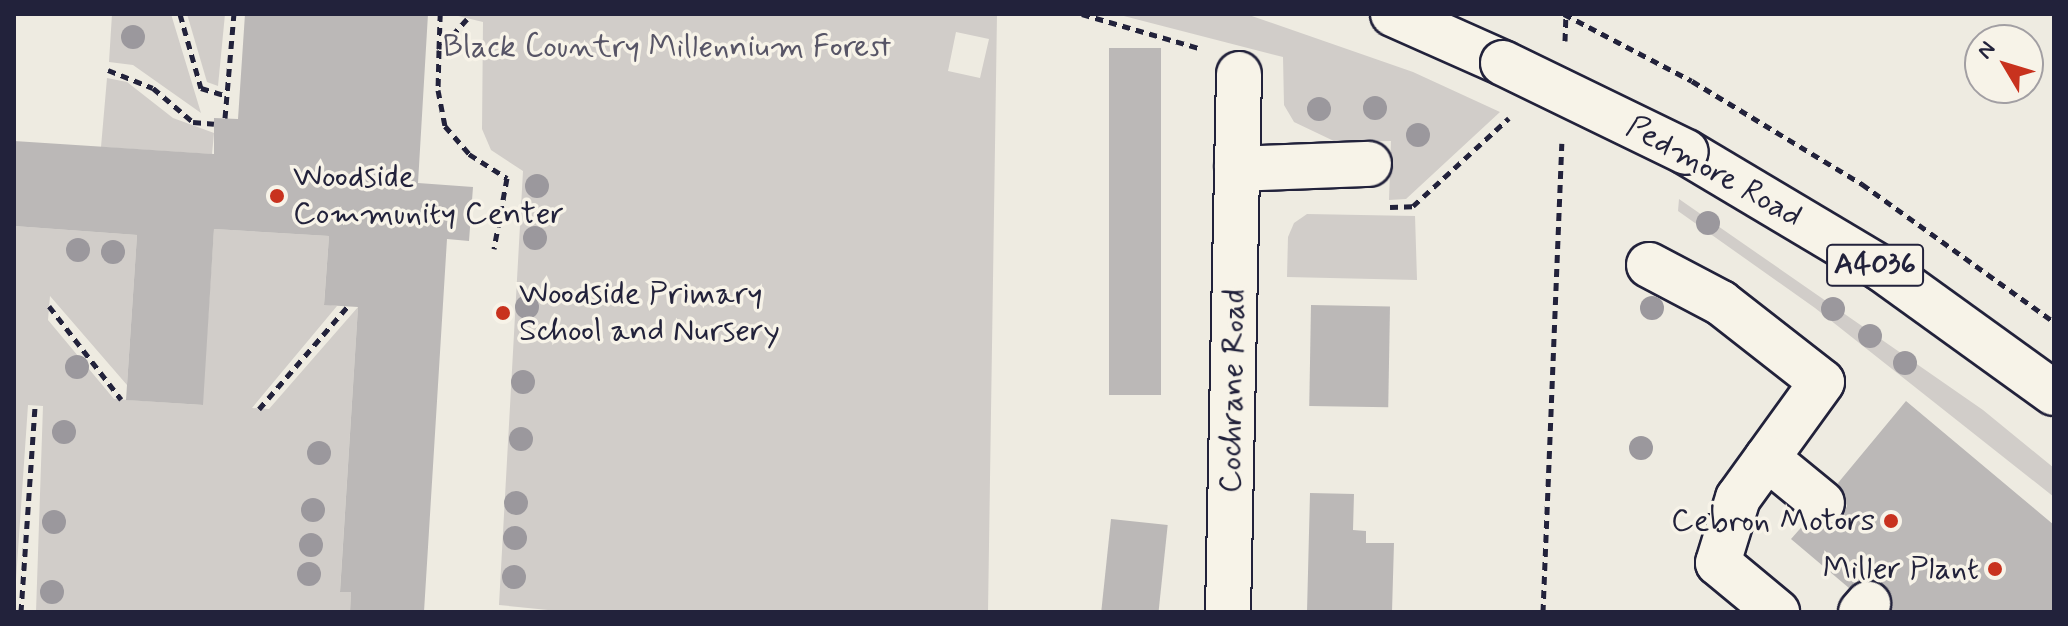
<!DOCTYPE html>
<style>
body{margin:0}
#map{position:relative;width:2068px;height:626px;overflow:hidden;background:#eeebe1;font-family:Mynerve,sans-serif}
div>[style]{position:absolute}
.green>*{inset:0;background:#d1cdc9}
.building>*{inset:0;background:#bbb8b7;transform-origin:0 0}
.path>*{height:5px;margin-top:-2.5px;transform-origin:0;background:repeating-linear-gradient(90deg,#22223b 0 8px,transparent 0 14px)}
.roads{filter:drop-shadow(2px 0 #22223b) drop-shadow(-2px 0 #22223b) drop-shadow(0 2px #22223b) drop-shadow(0 -2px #22223b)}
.minor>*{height:44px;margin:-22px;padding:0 22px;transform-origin:22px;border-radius:22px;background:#f7f3e8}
.highway>*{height:44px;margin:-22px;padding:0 22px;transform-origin:22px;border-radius:22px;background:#f7f3e8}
.path-bridge>*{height:5px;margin-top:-2.5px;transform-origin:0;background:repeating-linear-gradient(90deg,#22223b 0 8px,transparent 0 14px)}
.bridges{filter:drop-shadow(2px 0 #22223b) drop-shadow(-2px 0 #22223b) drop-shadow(0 2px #22223b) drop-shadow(0 -2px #22223b)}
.highway-bridge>*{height:44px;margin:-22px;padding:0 22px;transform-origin:22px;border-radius:22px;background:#f7f3e8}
.trees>*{width:24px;height:24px;margin:-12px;border-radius:50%;background:#9b989d}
.dots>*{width:22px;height:22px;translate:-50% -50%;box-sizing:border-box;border:4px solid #f7f3e8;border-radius:50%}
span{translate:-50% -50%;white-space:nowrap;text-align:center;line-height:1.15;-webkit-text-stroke:7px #f7f3e8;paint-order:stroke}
.shield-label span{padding:2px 6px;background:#f7f3e8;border:2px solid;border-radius:6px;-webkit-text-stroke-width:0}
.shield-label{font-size:30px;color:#22223b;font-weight:700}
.park-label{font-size:32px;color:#575566}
.street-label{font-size:32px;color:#22223b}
.poi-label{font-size:32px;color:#22223b}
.left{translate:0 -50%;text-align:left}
.right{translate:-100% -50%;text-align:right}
.frame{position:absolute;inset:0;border:16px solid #22223b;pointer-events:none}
.north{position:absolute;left:1964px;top:24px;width:80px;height:80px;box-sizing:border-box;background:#f7f3e8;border:2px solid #a29fa3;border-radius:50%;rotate:308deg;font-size:22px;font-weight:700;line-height:32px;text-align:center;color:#22223b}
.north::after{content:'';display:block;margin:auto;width:28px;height:36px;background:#c8321e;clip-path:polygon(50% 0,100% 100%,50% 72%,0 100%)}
</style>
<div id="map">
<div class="green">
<div style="clip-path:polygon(112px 14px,171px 14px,201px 113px,133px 65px,109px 62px)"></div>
<div style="clip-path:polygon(187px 14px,225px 14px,218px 86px,207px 82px)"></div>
<div style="clip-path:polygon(evenodd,450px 14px,997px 14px,988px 612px,568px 612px,499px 605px,523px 171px,491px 150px,482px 129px,483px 22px,450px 14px,956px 32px,989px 39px,980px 78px,948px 71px,956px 32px)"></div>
<div style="clip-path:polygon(1116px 14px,1246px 14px,1413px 72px,1500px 112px,1406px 199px,1389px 200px,1391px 141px,1336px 142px,1294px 122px,1284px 105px,1283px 57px)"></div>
<div style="clip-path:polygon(107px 78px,127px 82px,173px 118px,214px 133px,212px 154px,101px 147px)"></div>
<div style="clip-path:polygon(1679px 199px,1983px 410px,2054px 468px,2054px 497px,1815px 308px,1678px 211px)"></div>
<div style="clip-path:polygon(1307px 214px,1415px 216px,1417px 280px,1287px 277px,1288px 237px,1294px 223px)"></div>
<div style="clip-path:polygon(14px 226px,137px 235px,127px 385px,50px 296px,48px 320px,114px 399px,202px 405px,214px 229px,329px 236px,324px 304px,337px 306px,252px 408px,269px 409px,358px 307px,340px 591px,351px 592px,350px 612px,36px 612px,43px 406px,28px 405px,14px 609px)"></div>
</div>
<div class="building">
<div style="clip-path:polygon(245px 14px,428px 14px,418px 183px,473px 187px,469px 241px,447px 239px,424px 612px,350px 612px,351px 592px,340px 592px,358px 307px,324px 305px,329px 236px,214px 229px,203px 405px,126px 400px,137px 235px,14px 226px,14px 141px,214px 154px,214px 118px,238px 119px)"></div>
<div style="left:1109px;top:48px;width:52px;height:347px"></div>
<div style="left:1311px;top:305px;width:79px;height:101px;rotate:1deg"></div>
<div style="clip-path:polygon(1906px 401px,2054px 525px,2054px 612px,1891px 612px,1884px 585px,1861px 580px,1849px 588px,1791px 539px,1806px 522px,1819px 528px,1841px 519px,1847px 506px,1838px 483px)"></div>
<div style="clip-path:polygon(1310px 493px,1354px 494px,1353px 530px,1366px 531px,1366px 543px,1394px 543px,1392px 612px,1307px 612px)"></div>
<div style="left:1111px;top:519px;width:57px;height:93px;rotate:6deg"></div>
</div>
<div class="path">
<div style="left:180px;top:14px;width:77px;rotate:74.2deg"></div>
<div style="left:201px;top:88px;width:27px;rotate:17deg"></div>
<div style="left:1082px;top:14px;width:122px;rotate:16.2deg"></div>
<div style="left:467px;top:19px;width:42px;rotate:132.1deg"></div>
<div style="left:439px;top:50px;width:40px;rotate:91.4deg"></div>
<div style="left:438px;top:90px;width:37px;rotate:79deg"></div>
<div style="left:445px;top:126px;width:37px;rotate:49deg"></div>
<div style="left:469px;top:154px;width:45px;rotate:32.3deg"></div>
<div style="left:507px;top:178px;width:72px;rotate:100.4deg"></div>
<div style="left:1565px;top:41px;width:27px;rotate:-88deg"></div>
<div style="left:439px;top:49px;width:35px;rotate:-88deg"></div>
<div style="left:108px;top:70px;width:48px;rotate:21.8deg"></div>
<div style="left:153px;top:88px;width:52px;rotate:40.4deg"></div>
<div style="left:193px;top:122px;width:21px;rotate:5deg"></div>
<div style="left:1692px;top:81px;width:199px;rotate:31.2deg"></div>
<div style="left:1862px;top:184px;width:236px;rotate:35.7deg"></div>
<div style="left:225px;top:118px;width:104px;rotate:-85.1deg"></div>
<div style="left:1390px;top:207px;width:23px;rotate:-2deg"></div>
<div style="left:1413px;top:206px;width:130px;rotate:-42.5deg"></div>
<div style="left:49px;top:306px;width:118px;rotate:52.3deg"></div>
<div style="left:259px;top:409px;width:136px;rotate:-49.2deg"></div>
<div style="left:21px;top:612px;width:207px;rotate:-86.1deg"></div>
<div style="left:1543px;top:612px;width:469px;rotate:-87.7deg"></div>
</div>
<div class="roads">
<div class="minor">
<div style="left:1237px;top:169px;width:132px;rotate:-2.2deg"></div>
<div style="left:1649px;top:265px;width:81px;rotate:27.8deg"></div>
<div style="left:1721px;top:303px;width:128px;rotate:38deg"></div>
<div style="left:1822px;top:382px;width:143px;rotate:125.9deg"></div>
<div style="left:1738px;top:498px;width:68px;rotate:107.1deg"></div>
<div style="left:1718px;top:563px;width:77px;rotate:39.7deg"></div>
<div style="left:1767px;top:458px;width:71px;rotate:39.3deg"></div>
<div style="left:1228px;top:612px;width:538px;rotate:-88.83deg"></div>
<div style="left:1861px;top:612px;width:11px;rotate:-49deg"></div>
</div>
<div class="highway">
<div style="left:1393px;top:14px;width:120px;rotate:24deg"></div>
<div style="left:1686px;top:152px;width:228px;rotate:30.8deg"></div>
<div style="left:1882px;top:269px;width:212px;rotate:35.8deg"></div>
</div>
</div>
<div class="path-bridge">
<div style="left:1564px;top:14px;width:144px;rotate:27.6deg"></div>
</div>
<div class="bridges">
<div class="highway-bridge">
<div style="left:1503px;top:63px;width:203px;rotate:25.9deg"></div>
</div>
</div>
<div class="trees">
<div style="left:133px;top:37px"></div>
<div style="left:1375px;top:108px"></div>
<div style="left:1319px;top:109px"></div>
<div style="left:1418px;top:135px"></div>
<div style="left:537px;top:186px"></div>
<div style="left:1708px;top:223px"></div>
<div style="left:535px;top:238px"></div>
<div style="left:78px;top:250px"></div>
<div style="left:113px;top:252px"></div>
<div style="left:527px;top:307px"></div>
<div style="left:1652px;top:308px"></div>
<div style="left:1833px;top:309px"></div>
<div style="left:1870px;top:336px"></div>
<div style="left:1905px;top:363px"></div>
<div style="left:77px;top:367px"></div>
<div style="left:523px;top:382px"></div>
<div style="left:64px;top:432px"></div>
<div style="left:521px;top:439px"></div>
<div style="left:1641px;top:448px"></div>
<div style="left:319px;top:453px"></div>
<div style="left:516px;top:503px"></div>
<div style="left:313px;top:510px"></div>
<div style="left:54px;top:522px"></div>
<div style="left:515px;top:538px"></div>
<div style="left:311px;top:545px"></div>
<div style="left:309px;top:574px"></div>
<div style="left:514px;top:577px"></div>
<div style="left:52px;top:592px"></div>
</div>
<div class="dots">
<div style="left:277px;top:196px;background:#c8321e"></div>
<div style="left:503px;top:313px;background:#c8321e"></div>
<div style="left:1891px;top:521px;background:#c8321e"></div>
<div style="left:1995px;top:569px;background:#c8321e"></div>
</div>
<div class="shield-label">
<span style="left:1875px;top:265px">A4036</span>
</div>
<div class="park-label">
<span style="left:667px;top:47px">Black Country Millennium Forest</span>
</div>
<div class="street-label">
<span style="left:1714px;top:172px;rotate:29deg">Pedmore Road</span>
<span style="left:1233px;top:391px;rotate:-89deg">Cochrane Road</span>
</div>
<div class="poi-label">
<span class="left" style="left:293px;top:196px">Woodside<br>Community Center</span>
<span class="left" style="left:519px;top:313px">Woodside Primary<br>School and Nursery</span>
<span class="right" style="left:1875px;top:521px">Cebron Motors</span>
<span class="right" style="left:1979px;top:569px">Miller Plant</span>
</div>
<div class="frame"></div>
<div class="north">N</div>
</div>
